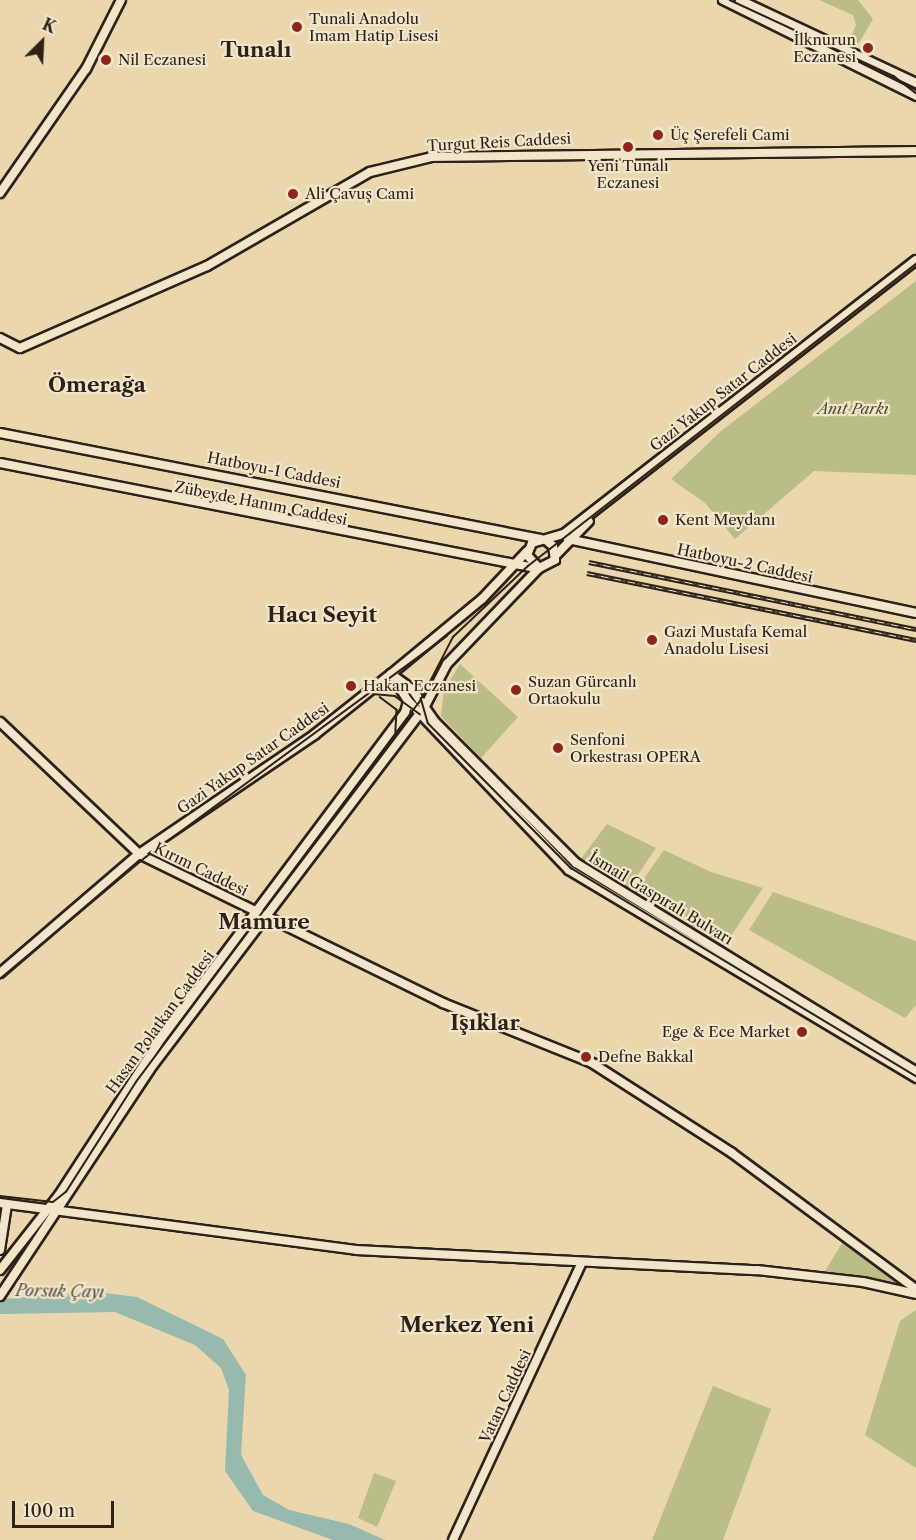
<!DOCTYPE html>
<meta charset="utf-8">
<style>
body{margin:0}
#map{position:relative;width:916px;height:1540px;overflow:hidden;background:#ead7ad;font-family:"Libre Caslon Text",serif}
div>[style]{position:absolute}
.green>*{inset:0;background:#babd88}
.water>*{inset:0;background:#98b9ad}
.roads{filter:drop-shadow(2px 0 #2e2117) drop-shadow(-2px 0 #2e2117) drop-shadow(0 2px #2e2117) drop-shadow(0 -2px #2e2117)}
.secondary>*{height:8px;margin:-4px;padding:0 4px;transform-origin:4px;border-radius:4px;background:#f1e5ca}
.tram>*{height:1.5px;margin:-0.75px;padding:0 0.75px;transform-origin:0.75px;border-radius:0.75px;background:#2e2117}
.rail>*{height:4.5px;margin-top:-2.25px;transform-origin:0;background:repeating-linear-gradient(90deg,#f1e5ca 0 7px,#2e2117 0 14px);box-sizing:border-box;border-block:2px solid #2e2117}
.dots>*{width:16px;height:16px;translate:-50% -50%;box-sizing:border-box;border:3px solid #f1e5ca;border-radius:50%}
span{translate:-50% -50%;white-space:nowrap;text-align:center;line-height:1.15;-webkit-text-stroke:4.5px #f1e5ca;paint-order:stroke}
.poi-label{font-size:15px;color:#2e2117}
.left{translate:0 -50%;text-align:left}
.right{translate:-100% -50%;text-align:right}
.street-label{font-size:15px;color:#2e2117}
.park-label{font-size:15px;color:#514833;font-style:italic}
.water-label{font-size:16px;color:#4e4f44;font-style:italic}
.district-label{font-size:21px;color:#2e2117;font-weight:700}
.north{position:absolute;left:12px;top:12px;width:60px;height:60px;-webkit-text-stroke:4px #f1e5ca;paint-order:stroke;rotate:24deg;font-size:16px;font-weight:700;line-height:24px;text-align:center;color:#2e2117}
.north::after{content:'';display:block;margin:auto;width:21px;height:27px;background:#2e2117;clip-path:polygon(50% 0,100% 100%,50% 72%,0 100%)}
.scale{position:absolute;left:12px;top:1501px;width:102px;height:27px;box-sizing:border-box;border:3px solid #2e2117;border-top:0;padding-left:8px;font-size:18px;line-height:21px;white-space:nowrap;color:#2e2117;-webkit-text-stroke:4px #f1e5ca;paint-order:stroke}
</style>
<div id="map">
<div class="green">
<div style="clip-path:polygon(819px 0,858px 0,873px 19px,856px 48px,848px 43px,856px 25px,853px 15px)"></div>
<div style="clip-path:polygon(916px 281px,916px 475px,814px 471px,735px 539px,705px 503px,671px 479px,721px 431px)"></div>
<div style="clip-path:polygon(460px 664px,518px 717px,481px 758px,441px 716px,444px 690px)"></div>
<div style="clip-path:polygon(607px 824px,656px 848px,625px 894px,577px 864px)"></div>
<div style="clip-path:polygon(664px 850px,711px 872px,763px 888px,723px 948px,630px 898px)"></div>
<div style="clip-path:polygon(773px 892px,916px 941px,916px 1005px,905px 1018px,749px 930px)"></div>
<div style="clip-path:polygon(844px 1240px,902px 1285px,825px 1271px)"></div>
<div style="clip-path:polygon(916px 1310px,916px 1468px,865px 1435px,900px 1321px)"></div>
<div style="clip-path:polygon(713px 1386px,771px 1409px,723px 1540px,652px 1540px)"></div>
<div style="clip-path:polygon(374px 1473px,396px 1481px,377px 1527px,358px 1518px)"></div>
</div>
<div class="water">
<div style="clip-path:polygon(96px 1292px,137px 1297px,223px 1339px,246px 1375px,241px 1455px,263px 1495px,289px 1510px,349px 1524px,385px 1540px,333px 1540px,253px 1511px,225px 1471px,229px 1390px,221px 1368px,195px 1345px,115px 1312px,0 1314px,0 1299px)"></div>
</div>
<div class="roads">
<div class="secondary">
<div style="left:723px;top:0;width:216px;rotate:26.4deg"></div>
<div style="left:740px;top:0;width:195px;rotate:25.2deg"></div>
<div style="left:0;top:193px;width:151px;rotate:-55.3deg"></div>
<div style="left:86px;top:69px;width:77px;rotate:-63.1deg"></div>
<div style="left:0;top:338px;width:22px;rotate:27deg"></div>
<div style="left:20px;top:348px;width:204px;rotate:-23.7deg"></div>
<div style="left:207px;top:266px;width:188px;rotate:-30deg"></div>
<div style="left:370px;top:172px;width:64px;rotate:-13.6deg"></div>
<div style="left:432px;top:157px;width:484px;rotate:-0.7deg"></div>
<div style="left:0;top:433px;width:551px;rotate:11.09deg"></div>
<div style="left:0;top:463px;width:545px;rotate:11.1deg"></div>
<div style="left:568px;top:539px;width:356px;rotate:12deg"></div>
<div style="left:546px;top:540px;width:9px;rotate:41deg"></div>
<div style="left:553px;top:546px;width:14px;rotate:82deg"></div>
<div style="left:555px;top:560px;width:18px;rotate:153deg"></div>
<div style="left:539px;top:568px;width:18px;rotate:-133deg"></div>
<div style="left:527px;top:555px;width:13px;rotate:-67deg"></div>
<div style="left:532px;top:543px;width:33px;rotate:-16deg"></div>
<div style="left:564px;top:534px;width:446px;rotate:-37.9deg"></div>
<div style="left:556px;top:555px;width:47px;rotate:-45.9deg"></div>
<div style="left:408px;top:701px;width:233px;rotate:46.4deg"></div>
<div style="left:569px;top:870px;width:405px;rotate:30.9deg"></div>
<div style="left:0;top:722px;width:192px;rotate:43.5deg"></div>
<div style="left:139px;top:854px;width:339px;rotate:26.1deg"></div>
<div style="left:443px;top:1003px;width:161px;rotate:21.9deg"></div>
<div style="left:592px;top:1063px;width:166px;rotate:32.7deg"></div>
<div style="left:732px;top:1153px;width:229px;rotate:36.5deg"></div>
<div style="left:0;top:973px;width:183px;rotate:-40.6deg"></div>
<div style="left:139px;top:854px;width:212px;rotate:-34.2deg"></div>
<div style="left:314px;top:735px;width:98px;rotate:-38.4deg"></div>
<div style="left:391px;top:674px;width:26px;rotate:36deg"></div>
<div style="left:412px;top:689px;width:39px;rotate:55deg"></div>
<div style="left:434px;top:721px;width:201px;rotate:45deg"></div>
<div style="left:576px;top:863px;width:399px;rotate:31.5deg"></div>
<div style="left:0;top:1203px;width:359px;rotate:7.5deg"></div>
<div style="left:356px;top:1250px;width:401px;rotate:2.9deg"></div>
<div style="left:757px;top:1270px;width:107px;rotate:6.5deg"></div>
<div style="left:863px;top:1282px;width:54px;rotate:12.8deg"></div>
<div style="left:0;top:1250px;width:46px;rotate:-81.2deg"></div>
<div style="left:0;top:1270px;width:95px;rotate:-51.8deg"></div>
<div style="left:59px;top:1195px;width:185px;rotate:-56.9deg"></div>
<div style="left:160px;top:1040px;width:409px;rotate:-53.2deg"></div>
<div style="left:405px;top:713px;width:12px;rotate:-76deg"></div>
<div style="left:408px;top:701px;width:32px;rotate:-122deg"></div>
<div style="left:391px;top:674px;width:118px;rotate:-39.5deg"></div>
<div style="left:482px;top:599px;width:66px;rotate:-46.8deg"></div>
<div style="left:0;top:1296px;width:277px;rotate:-56.5deg"></div>
<div style="left:153px;top:1065px;width:448px;rotate:-52.8deg"></div>
<div style="left:424px;top:708px;width:50px;rotate:-62.4deg"></div>
<div style="left:447px;top:664px;width:133px;rotate:-46.2deg"></div>
<div style="left:453px;top:1540px;width:304px;rotate:-65.1deg"></div>
</div>
</div>
<div class="tram">
<div style="left:730px;top:0;width:181px;rotate:24.9deg"></div>
<div style="left:894px;top:76px;width:28px;rotate:38deg"></div>
<div style="left:373px;top:694px;width:22px;rotate:5deg"></div>
<div style="left:395px;top:696px;width:31px;rotate:36deg"></div>
<div style="left:380px;top:697px;width:21px;rotate:37deg"></div>
<div style="left:397px;top:710px;width:22px;rotate:93deg"></div>
<div style="left:421px;top:698px;width:26px;rotate:74deg"></div>
<div style="left:428px;top:723px;width:204px;rotate:45.4deg"></div>
<div style="left:571px;top:868px;width:403px;rotate:31.1deg"></div>
<div style="left:0;top:979px;width:190px;rotate:-39.9deg"></div>
<div style="left:146px;top:857px;width:373px;rotate:-36.3deg"></div>
<div style="left:0;top:1196px;width:53px;rotate:6.5deg"></div>
<div style="left:53px;top:1202px;width:16px;rotate:-38deg"></div>
<div style="left:66px;top:1192px;width:130px;rotate:-57.5deg"></div>
<div style="left:136px;top:1082px;width:473px;rotate:-53.3deg"></div>
<div style="left:419px;top:703px;width:74px;rotate:-62.7deg"></div>
<div style="left:453px;top:637px;width:103px;rotate:-43.4deg"></div>
<div style="left:528px;top:566px;width:492px;rotate:-37.9deg"></div>
</div>
<div class="rail">
<div style="left:589px;top:562px;width:334px;rotate:11.6deg"></div>
<div style="left:587px;top:573px;width:336px;rotate:11.5deg"></div>
</div>
<div class="dots">
<div style="left:297px;top:27px;background:#8f2418"></div>
<div style="left:868px;top:48px;background:#8f2418"></div>
<div style="left:106px;top:60px;background:#8f2418"></div>
<div style="left:658px;top:135px;background:#8f2418"></div>
<div style="left:628px;top:147px;background:#8f2418"></div>
<div style="left:293px;top:194px;background:#8f2418"></div>
<div style="left:663px;top:520px;background:#8f2418"></div>
<div style="left:652px;top:640px;background:#8f2418"></div>
<div style="left:351px;top:686px;background:#8f2418"></div>
<div style="left:516px;top:690px;background:#8f2418"></div>
<div style="left:558px;top:748px;background:#8f2418"></div>
<div style="left:802px;top:1032px;background:#8f2418"></div>
<div style="left:586px;top:1057px;background:#8f2418"></div>
</div>
<div class="poi-label">
<span class="left" style="left:309px;top:27px">Tunali Anadolu<br>Imam Hatip Lisesi</span>
<span class="right" style="left:856px;top:48px">İlknurun<br>Eczanesi</span>
<span class="left" style="left:118px;top:60px">Nil Eczanesi</span>
<span class="left" style="left:670px;top:135px">Üç Şerefeli Cami</span>
<span style="left:628px;top:174px">Yeni Tunalı<br>Eczanesi</span>
<span class="left" style="left:305px;top:194px">Ali Çavuş Cami</span>
<span class="left" style="left:675px;top:520px">Kent Meydanı</span>
<span class="left" style="left:664px;top:640px">Gazi Mustafa Kemal<br>Anadolu Lisesi</span>
<span class="left" style="left:528px;top:690px">Suzan Gürcanlı<br>Ortaokulu</span>
<span class="left" style="left:363px;top:686px">Hakan Eczanesi</span>
<span class="left" style="left:570px;top:748px">Senfoni<br>Orkestrası OPERA</span>
<span class="right" style="left:790px;top:1032px">Ege &amp; Ece Market</span>
<span class="left" style="left:598px;top:1057px">Defne Bakkal</span>
</div>
<div class="street-label">
<span style="left:499px;top:142px;rotate:-3deg">Turgut Reis Caddesi</span>
<span style="left:723px;top:392px;rotate:-38deg">Gazi Yakup Satar Caddesi</span>
<span style="left:274px;top:470px;rotate:11deg">Hatboyu-1 Caddesi</span>
<span style="left:261px;top:503px;rotate:11deg">Zübeyde Hanım Caddesi</span>
<span style="left:745px;top:563px;rotate:12deg">Hatboyu-2 Caddesi</span>
<span style="left:253px;top:758px;rotate:-35deg">Gazi Yakup Satar Caddesi</span>
<span style="left:201px;top:869px;rotate:26deg">Kırım Caddesi</span>
<span style="left:661px;top:898px;rotate:31deg">İsmail Gaspıralı Bulvarı</span>
<span style="left:160px;top:1022px;rotate:-54deg">Hasan Polatkan Caddesi</span>
<span style="left:505px;top:1396px;rotate:-65deg">Vatan Caddesi</span>
</div>
<div class="park-label">
<span style="left:853px;top:409px">Anıt Parkı</span>
</div>
<div class="water-label">
<span style="left:60px;top:1291px;rotate:1deg">Porsuk Çayı</span>
</div>
<div class="district-label">
<span style="left:256px;top:50px">Tunalı</span>
<span style="left:97px;top:385px">Ömerağa</span>
<span style="left:322px;top:615px">Hacı Seyit</span>
<span style="left:264px;top:922px">Mamure</span>
<span style="left:485px;top:1023px">Işıklar</span>
<span style="left:467px;top:1325px">Merkez Yeni</span>
</div>
<div class="north">K</div>
<div class="scale">100 m</div>
</div>
